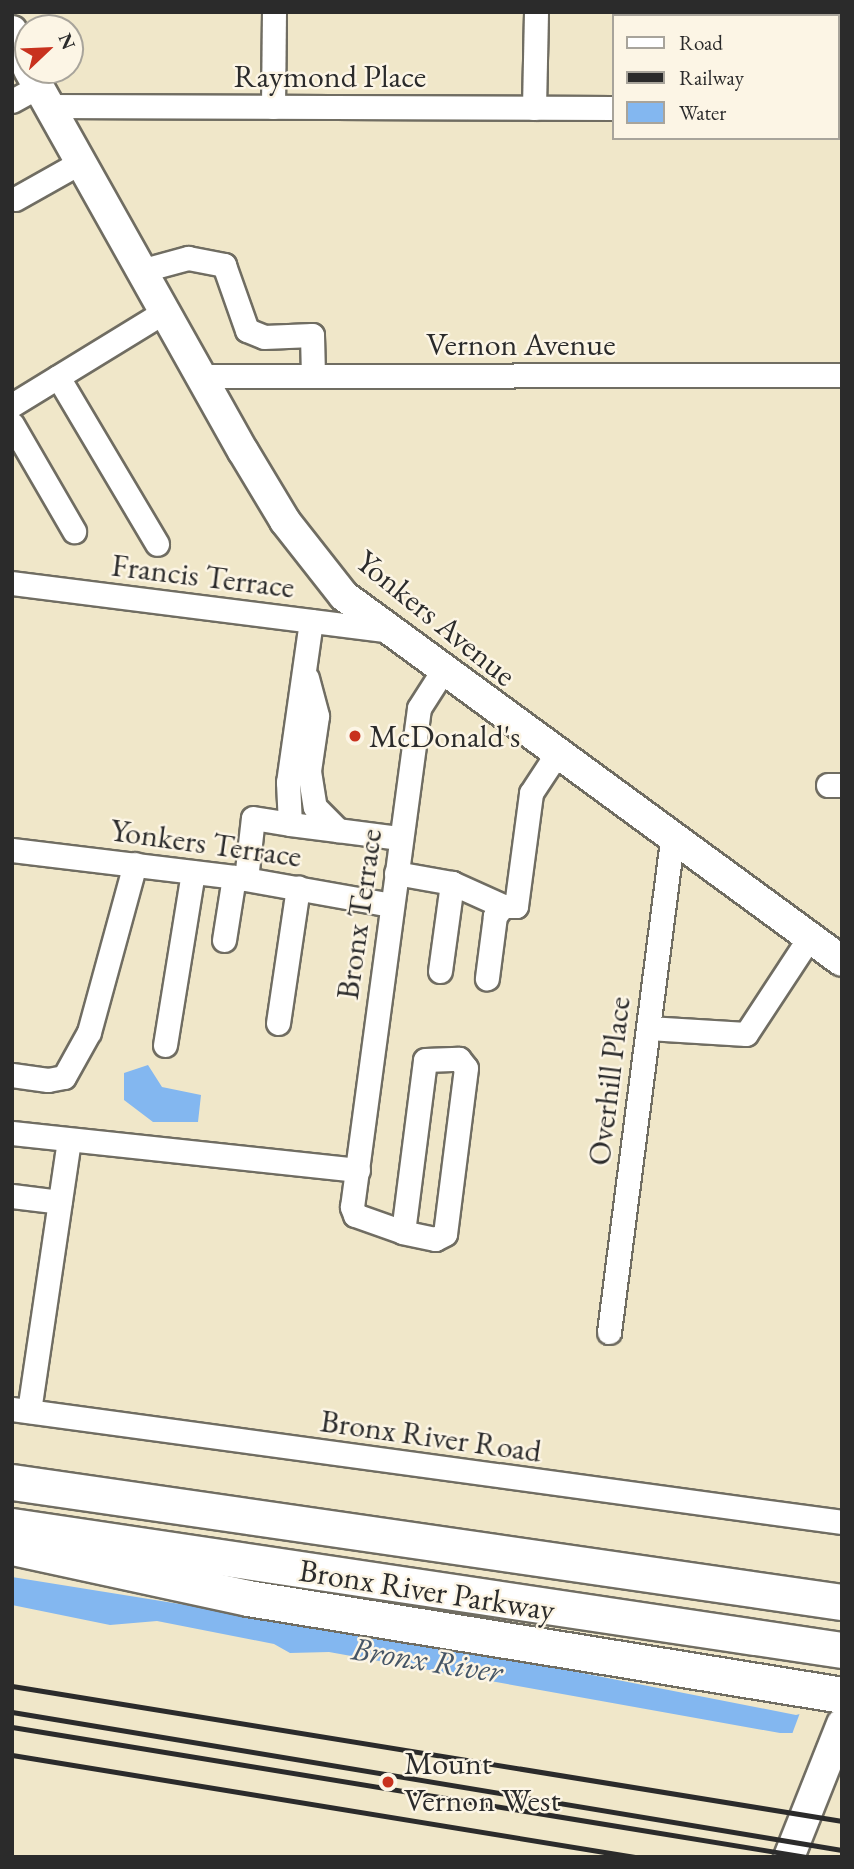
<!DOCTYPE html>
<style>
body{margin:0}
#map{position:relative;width:854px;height:1869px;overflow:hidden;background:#f0e7c9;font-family:"EB Garamond",serif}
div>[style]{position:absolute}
.water>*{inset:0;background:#83b7f0}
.pier>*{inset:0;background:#f0e7c9}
.roads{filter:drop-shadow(2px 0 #706d62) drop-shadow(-2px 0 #706d62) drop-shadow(0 2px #706d62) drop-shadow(0 -2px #706d62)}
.minor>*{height:23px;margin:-11.5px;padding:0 11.5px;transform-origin:11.5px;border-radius:11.5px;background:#fff}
.major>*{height:30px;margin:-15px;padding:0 15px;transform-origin:15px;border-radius:15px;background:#fff}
.highway>*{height:35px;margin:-17.5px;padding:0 17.5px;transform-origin:17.5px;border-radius:17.5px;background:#fff}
.rail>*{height:5px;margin:-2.5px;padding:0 2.5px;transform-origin:2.5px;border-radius:2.5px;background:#2b2b2b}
.dots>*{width:19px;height:19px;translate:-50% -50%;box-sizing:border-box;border:4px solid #fcf5e5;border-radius:50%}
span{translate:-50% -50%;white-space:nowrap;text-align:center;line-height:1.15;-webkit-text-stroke:5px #fcf5e5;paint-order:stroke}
.street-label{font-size:32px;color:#2b2b2b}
.poi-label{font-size:32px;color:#2b2b2b}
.left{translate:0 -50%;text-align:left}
.water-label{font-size:33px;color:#455566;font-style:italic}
.frame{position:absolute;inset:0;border:14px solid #2b2b2b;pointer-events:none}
.legend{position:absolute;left:612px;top:14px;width:228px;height:126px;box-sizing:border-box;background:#fcf5e5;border:2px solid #a8a49b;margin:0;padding:9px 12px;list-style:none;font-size:21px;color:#2b2b2b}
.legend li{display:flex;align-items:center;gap:14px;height:35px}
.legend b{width:35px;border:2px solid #a8a49b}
.north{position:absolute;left:14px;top:14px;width:70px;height:70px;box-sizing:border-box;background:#fcf5e5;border:2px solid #a8a49b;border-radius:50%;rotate:67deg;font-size:19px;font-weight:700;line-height:28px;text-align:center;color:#2b2b2b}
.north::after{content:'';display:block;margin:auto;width:24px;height:32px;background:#c8321e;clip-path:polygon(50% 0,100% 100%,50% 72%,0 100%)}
</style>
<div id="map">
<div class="water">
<div style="clip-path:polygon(148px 1065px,162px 1087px,201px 1095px,198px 1122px,153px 1122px,124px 1100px,124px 1073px)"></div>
<div style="clip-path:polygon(12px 1577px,465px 1650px,796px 1715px,842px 1703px,842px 1733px,780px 1733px,329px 1652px,290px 1653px,274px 1644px,157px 1621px,110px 1625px,12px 1605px)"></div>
</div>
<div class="pier">
<div style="clip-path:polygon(842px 1699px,842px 1737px,791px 1737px,801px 1710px)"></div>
</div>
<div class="roads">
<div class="minor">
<div style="left:811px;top:16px;width:4px;rotate:-90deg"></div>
<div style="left:12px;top:101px;width:29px;rotate:-29deg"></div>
<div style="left:47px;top:106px;width:567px;rotate:0.2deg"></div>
<div style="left:273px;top:107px;width:95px;rotate:-89.4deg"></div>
<div style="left:534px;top:108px;width:96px;rotate:-88.8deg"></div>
<div style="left:838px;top:109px;width:4px"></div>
<div style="left:15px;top:199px;width:73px;rotate:-29.4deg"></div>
<div style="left:140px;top:271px;width:50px;rotate:-15.2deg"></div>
<div style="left:188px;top:258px;width:37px;rotate:11deg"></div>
<div style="left:224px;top:265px;width:69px;rotate:70.5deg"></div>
<div style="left:247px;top:330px;width:18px;rotate:22deg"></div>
<div style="left:264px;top:337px;width:48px;rotate:-2.4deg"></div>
<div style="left:312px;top:335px;width:41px;rotate:88.6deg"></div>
<div style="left:201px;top:376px;width:641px;rotate:-0.09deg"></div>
<div style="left:58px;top:377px;width:194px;rotate:59.3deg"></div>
<div style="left:12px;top:405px;width:178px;rotate:-31.5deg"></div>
<div style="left:12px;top:424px;width:124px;rotate:59.9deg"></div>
<div style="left:12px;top:583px;width:376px;rotate:7.2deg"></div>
<div style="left:311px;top:621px;width:163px;rotate:98.1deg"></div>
<div style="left:288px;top:782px;width:42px;rotate:87.3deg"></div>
<div style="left:290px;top:824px;width:111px;rotate:7.3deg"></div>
<div style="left:307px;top:678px;width:39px;rotate:75deg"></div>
<div style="left:317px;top:716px;width:56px;rotate:98.3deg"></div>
<div style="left:309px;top:771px;width:36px;rotate:81deg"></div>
<div style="left:315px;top:807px;width:33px;rotate:45deg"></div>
<div style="left:828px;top:785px;width:14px"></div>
<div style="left:12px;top:850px;width:224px;rotate:6.9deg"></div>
<div style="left:234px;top:877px;width:159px;rotate:10.1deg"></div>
<div style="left:396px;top:873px;width:57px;rotate:10.1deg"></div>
<div style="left:452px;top:883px;width:56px;rotate:24.3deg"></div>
<div style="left:503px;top:906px;width:13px;rotate:129deg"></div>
<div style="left:495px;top:916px;width:63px;rotate:97.4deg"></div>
<div style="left:246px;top:879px;width:61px;rotate:-83.5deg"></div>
<div style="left:253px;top:818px;width:37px;rotate:9deg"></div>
<div style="left:503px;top:906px;width:13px"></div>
<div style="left:516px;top:906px;width:114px;rotate:-82.4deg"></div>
<div style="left:531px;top:793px;width:45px;rotate:-56.7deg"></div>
<div style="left:224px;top:940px;width:64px;rotate:-81deg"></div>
<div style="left:440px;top:971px;width:89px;rotate:-82.2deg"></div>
<div style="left:278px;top:1023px;width:137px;rotate:-81.6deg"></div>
<div style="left:648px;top:1028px;width:98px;rotate:3.5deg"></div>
<div style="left:746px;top:1034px;width:115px;rotate:-56.7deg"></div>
<div style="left:165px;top:1045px;width:175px;rotate:-80.8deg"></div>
<div style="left:12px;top:1075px;width:36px;rotate:8deg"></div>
<div style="left:48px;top:1080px;width:16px;rotate:-11deg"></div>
<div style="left:64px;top:1077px;width:51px;rotate:-60.9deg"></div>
<div style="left:89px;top:1032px;width:174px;rotate:-74.7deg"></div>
<div style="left:12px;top:1133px;width:348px;rotate:6.1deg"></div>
<div style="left:12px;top:1196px;width:48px;rotate:7.1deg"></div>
<div style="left:403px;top:1232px;width:173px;rotate:-82.7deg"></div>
<div style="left:425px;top:1060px;width:34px;rotate:-2deg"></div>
<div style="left:459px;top:1059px;width:11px;rotate:52deg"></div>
<div style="left:466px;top:1068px;width:167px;rotate:97.2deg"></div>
<div style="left:445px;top:1234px;width:11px;rotate:153deg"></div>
<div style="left:435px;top:1239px;width:33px;rotate:-168deg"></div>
<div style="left:403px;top:1232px;width:51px;rotate:-160.5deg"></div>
<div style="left:355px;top:1215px;width:9px;rotate:-111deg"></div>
<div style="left:352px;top:1207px;width:503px;rotate:-82.35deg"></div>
<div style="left:419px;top:708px;width:43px;rotate:-57.4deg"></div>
<div style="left:609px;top:1332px;width:498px;rotate:-82.7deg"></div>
<div style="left:12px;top:1409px;width:838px;rotate:7.75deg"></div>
<div style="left:29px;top:1411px;width:273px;rotate:-81.6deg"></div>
</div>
<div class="major">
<div style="left:12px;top:31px;width:39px;rotate:66deg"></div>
<div style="left:29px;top:70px;width:437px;rotate:60.7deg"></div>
<div style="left:243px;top:451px;width:82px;rotate:59deg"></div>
<div style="left:285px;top:521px;width:95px;rotate:51.8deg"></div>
<div style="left:344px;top:596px;width:617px;rotate:36.24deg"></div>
<div style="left:789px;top:1857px;width:143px;rotate:-68.3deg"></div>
</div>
<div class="highway">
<div style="left:12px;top:1482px;width:839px;rotate:8.23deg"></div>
<div style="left:12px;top:1526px;width:839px;rotate:8.5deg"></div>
<div style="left:12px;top:1547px;width:241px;rotate:12.2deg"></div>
<div style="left:248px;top:1598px;width:602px;rotate:9.27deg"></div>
</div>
</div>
<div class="rail">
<div style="left:12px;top:1686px;width:841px;rotate:9.24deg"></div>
<div style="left:12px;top:1712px;width:841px;rotate:9.44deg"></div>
<div style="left:12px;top:1727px;width:806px;rotate:9.29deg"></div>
<div style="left:12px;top:1755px;width:631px;rotate:9.3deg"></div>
</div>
<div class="dots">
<div style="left:355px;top:736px;background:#c8321e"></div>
<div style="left:388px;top:1782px;background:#c8321e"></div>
</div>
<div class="street-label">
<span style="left:330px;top:76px">Raymond Place</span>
<span style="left:521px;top:344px">Vernon Avenue</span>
<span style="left:203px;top:576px;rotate:7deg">Francis Terrace</span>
<span style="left:436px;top:618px;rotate:39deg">Yonkers Avenue</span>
<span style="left:206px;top:843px;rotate:8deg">Yonkers Terrace</span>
<span style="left:359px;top:914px;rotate:-82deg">Bronx Terrace</span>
<span style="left:609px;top:1081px;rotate:-83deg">Overhill Place</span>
<span style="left:431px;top:1436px;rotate:8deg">Bronx River Road</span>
<span style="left:427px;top:1590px;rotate:9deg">Bronx River Parkway</span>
</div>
<div class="poi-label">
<span class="left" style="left:369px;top:736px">McDonald's</span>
<span class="left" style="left:404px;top:1782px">Mount<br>Vernon West</span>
</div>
<div class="water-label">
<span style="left:427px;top:1660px;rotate:9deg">Bronx River</span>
</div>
<div class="frame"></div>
<ul class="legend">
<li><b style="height:9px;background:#fff"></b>Road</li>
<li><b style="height:9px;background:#2b2b2b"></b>Railway</li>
<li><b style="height:19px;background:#83b7f0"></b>Water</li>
</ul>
<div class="north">N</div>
</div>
